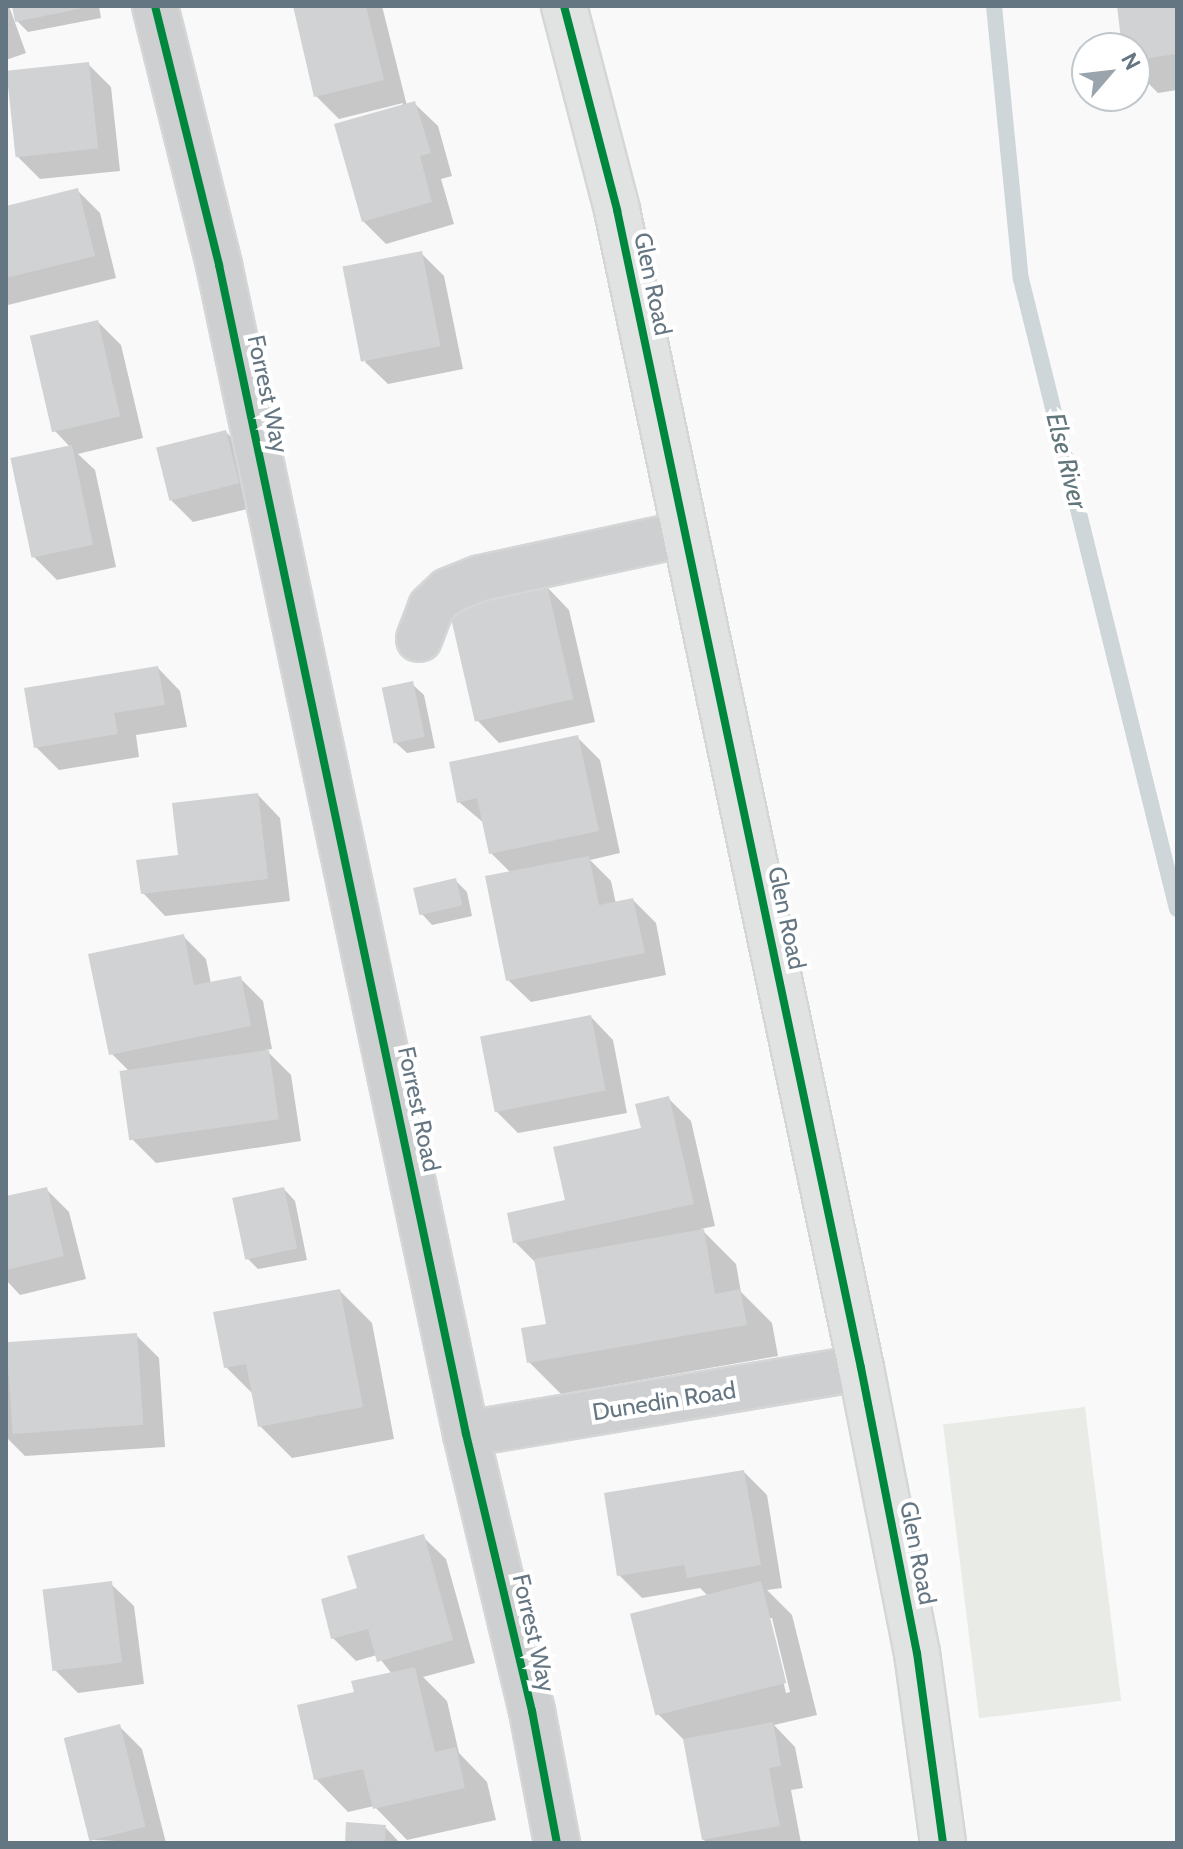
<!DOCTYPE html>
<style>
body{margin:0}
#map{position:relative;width:1183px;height:1849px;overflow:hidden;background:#f9f9f9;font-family:Cabin,sans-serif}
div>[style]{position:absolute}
.green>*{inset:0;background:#e8ebe6;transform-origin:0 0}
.shadow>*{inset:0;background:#0003}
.stream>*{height:16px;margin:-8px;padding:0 8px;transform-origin:8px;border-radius:8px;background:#ced6d9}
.building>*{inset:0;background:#d0d2d3;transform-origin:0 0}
.roads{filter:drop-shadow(2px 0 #d5d6d7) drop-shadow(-2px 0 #d5d6d7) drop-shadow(0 2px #d5d6d7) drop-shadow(0 -2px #d5d6d7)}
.street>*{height:44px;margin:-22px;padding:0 22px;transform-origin:22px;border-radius:22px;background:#cecfd0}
.secondary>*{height:44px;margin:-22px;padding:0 22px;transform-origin:22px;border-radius:22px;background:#e1e2e2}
.cycleway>*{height:8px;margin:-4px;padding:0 4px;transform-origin:4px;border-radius:4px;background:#00873e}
span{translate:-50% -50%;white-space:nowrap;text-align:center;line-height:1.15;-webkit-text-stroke:8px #fff;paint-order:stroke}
.street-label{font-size:24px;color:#657683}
.water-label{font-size:26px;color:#60757c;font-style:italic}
.frame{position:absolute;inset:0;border:8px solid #657683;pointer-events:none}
.north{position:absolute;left:1071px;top:32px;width:80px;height:80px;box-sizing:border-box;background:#fff;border:2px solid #c1c8cd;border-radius:50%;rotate:62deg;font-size:22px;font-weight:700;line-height:32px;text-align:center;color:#657683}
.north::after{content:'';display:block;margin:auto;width:28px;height:36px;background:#99a4ac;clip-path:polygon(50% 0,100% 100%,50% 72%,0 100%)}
</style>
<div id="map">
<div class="green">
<div style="left:1085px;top:1407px;width:296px;height:143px;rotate:83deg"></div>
</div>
<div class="shadow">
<div style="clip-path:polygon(6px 6px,9px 6px,26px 53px,6px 60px)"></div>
<div style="clip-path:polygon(14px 6px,99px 6px,101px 18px,28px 32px,17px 21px)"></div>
<div style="clip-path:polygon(295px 6px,382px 6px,407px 106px,415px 104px,438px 126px,452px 176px,441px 179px,454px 224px,386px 244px,363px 221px,403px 103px,339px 119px,316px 96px)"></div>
<div style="clip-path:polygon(1119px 6px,1177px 6px,1177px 90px,1158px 93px,1135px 70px,1135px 48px,1124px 48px)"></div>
<div style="clip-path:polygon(88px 64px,111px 87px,120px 171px,40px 179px,17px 156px)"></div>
<div style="clip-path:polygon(77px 190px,100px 213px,116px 278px,8px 305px,6px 208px)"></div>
<div style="clip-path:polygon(421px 253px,444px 276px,463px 369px,388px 384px,365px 362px)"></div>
<div style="clip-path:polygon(98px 322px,121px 345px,143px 438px,78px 454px,95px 470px,116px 567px,57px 580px,34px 557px,71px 448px,55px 431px)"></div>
<div style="clip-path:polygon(226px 432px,248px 455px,260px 506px,193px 522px,170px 499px)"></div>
<div style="clip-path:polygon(547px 587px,569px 610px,595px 722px,499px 743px,477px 720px)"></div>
<div style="clip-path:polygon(158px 668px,180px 691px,187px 727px,136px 735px,139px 757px,59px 770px,36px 747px)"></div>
<div style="clip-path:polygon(412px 684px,424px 695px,435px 748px,407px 753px,395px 742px)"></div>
<div style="clip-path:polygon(577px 737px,600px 760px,620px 853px,590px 860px,611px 881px,616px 904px,633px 900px,656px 923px,666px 975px,531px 1002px,508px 980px,511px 873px,491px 853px,485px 824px,459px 802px)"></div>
<div style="clip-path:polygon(258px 795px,280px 818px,290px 901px,165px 916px,143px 893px,181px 856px)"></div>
<div style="clip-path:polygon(455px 880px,467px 892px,472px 916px,432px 925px,421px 913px)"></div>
<div style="clip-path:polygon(183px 936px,206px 959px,211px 984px,240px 978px,263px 1001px,272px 1049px,266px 1050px,291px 1075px,301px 1141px,156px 1163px,133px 1140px,131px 1073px,111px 1053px)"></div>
<div style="clip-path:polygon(591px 1017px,613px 1040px,627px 1113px,518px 1133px,495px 1110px)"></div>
<div style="clip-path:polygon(668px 1098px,691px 1121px,715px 1226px,701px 1229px,736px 1264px,741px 1292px,772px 1323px,778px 1356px,561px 1394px,529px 1362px,548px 1325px,537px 1264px,515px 1242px,567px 1202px,643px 1129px)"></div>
<div style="clip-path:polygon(46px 1189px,69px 1212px,86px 1279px,20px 1295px,6px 1280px,6px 1198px)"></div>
<div style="clip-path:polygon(284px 1189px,295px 1201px,307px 1260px,258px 1269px,247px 1258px)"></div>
<div style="clip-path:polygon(340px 1291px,372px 1323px,394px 1439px,292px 1458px,260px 1426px,254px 1395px,226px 1367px)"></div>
<div style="clip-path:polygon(136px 1335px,159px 1358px,165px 1447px,25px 1456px,6px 1437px,6px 1343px)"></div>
<div style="clip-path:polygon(evenodd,744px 1472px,767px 1495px,782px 1588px,767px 1590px,792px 1615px,817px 1715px,774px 1725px,795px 1747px,803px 1788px,791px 1790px,801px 1843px,707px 1843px,703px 1839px,685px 1741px,657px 1713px,708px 1596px,700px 1588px,642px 1598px,619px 1575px,744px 1472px,768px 1618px,772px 1618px,790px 1692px,786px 1693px,768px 1618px)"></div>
<div style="clip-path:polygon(423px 1537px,446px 1559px,475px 1663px,423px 1677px,447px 1701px,459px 1753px,487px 1782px,496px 1820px,407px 1840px,374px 1806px,348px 1812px,316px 1779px,356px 1694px,392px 1674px,377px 1655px,356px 1661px,333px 1638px,359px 1590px)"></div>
<div style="clip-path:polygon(111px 1584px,134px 1606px,144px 1684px,78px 1693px,55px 1670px)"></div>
<div style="clip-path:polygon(119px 1726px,142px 1749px,166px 1843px,91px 1840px)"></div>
<div style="clip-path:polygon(385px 1827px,400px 1843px,347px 1843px)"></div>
</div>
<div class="stream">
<div style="left:994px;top:6px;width:274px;rotate:84.4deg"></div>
<div style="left:1021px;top:279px;width:649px;rotate:76.09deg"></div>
</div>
<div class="building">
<div style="clip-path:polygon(12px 6px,88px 6px,88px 7px,15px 22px)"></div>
<div style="clip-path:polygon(293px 6px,366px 6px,384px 80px,314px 97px)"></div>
<div style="clip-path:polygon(1117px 6px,1177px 6px,1177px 54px,1135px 60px,1135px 48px,1122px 48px)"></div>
<div style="left:89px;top:62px;width:87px;height:83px;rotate:84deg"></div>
<div style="clip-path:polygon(415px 101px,431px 153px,420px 156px,432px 202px,362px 222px,334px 124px)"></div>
<div style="clip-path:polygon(78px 188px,95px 256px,6px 278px,6px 206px)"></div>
<div style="left:422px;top:251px;width:97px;height:81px;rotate:79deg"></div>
<div style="left:98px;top:320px;width:99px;height:70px;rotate:77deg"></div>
<div style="left:226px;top:430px;width:55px;height:72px;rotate:76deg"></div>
<div style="left:72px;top:445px;width:102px;height:63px;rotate:78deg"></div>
<div style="left:547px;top:585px;width:117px;height:101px;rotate:77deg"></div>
<div style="clip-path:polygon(158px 666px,165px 705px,114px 713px,118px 734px,34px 748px,24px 688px)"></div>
<div style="left:413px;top:681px;width:57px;height:32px;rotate:78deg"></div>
<div style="clip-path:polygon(578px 735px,599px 831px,489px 854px,477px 798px,457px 803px,449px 762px)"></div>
<div style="clip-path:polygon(258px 793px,268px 879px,141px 894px,136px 860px,178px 855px,172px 803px)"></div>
<div style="clip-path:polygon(589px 856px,599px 905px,633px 898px,645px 953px,506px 981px,485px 876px)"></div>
<div style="left:456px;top:878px;width:28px;height:44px;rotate:77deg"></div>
<div style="clip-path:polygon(184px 934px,194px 985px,241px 976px,251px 1026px,109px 1055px,88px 954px)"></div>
<div style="left:591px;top:1015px;width:77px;height:113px;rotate:79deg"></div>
<div style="left:269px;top:1050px;width:70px;height:151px;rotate:82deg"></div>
<div style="clip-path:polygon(669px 1096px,694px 1204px,513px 1243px,507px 1213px,565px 1200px,553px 1147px,641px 1128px,635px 1104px)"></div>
<div style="clip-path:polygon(47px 1187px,64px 1256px,6px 1270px,6px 1196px)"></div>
<div style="left:284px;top:1187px;width:63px;height:53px;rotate:78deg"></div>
<div style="clip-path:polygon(704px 1229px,715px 1294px,740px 1289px,747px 1325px,527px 1363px,521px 1328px,546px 1324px,534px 1259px)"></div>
<div style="clip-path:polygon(340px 1289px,363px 1407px,258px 1427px,246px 1364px,224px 1368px,213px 1312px)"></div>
<div style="left:137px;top:1333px;width:92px;height:131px;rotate:86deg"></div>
<div style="clip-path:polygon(744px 1470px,761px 1565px,687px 1578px,684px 1565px,617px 1576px,604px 1493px)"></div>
<div style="clip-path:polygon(424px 1534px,453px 1640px,377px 1662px,368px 1629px,331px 1639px,321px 1599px,357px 1588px,347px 1556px)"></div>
<div style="left:112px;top:1581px;width:82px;height:70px;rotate:83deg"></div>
<div style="left:761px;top:1581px;width:105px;height:135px;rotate:76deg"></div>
<div style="clip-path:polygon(415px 1667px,435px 1752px,456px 1747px,465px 1788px,373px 1809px,363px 1769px,314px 1780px,297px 1705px,354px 1692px,351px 1681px)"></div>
<div style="clip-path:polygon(773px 1722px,781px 1766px,769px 1768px,780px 1826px,702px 1840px,683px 1739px)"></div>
<div style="left:120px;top:1724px;width:106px;height:58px;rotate:76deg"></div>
<div style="clip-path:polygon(346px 1822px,386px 1825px,385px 1843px,345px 1843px)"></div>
</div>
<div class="roads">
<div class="street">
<div style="left:155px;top:6px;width:267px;rotate:76.1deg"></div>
<div style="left:219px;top:265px;width:1195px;rotate:78.07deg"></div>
<div style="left:466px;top:1434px;width:285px;rotate:76.6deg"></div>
<div style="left:532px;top:1711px;width:134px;rotate:79.3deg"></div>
<div style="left:419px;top:639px;width:34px;rotate:-69deg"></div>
<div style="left:431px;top:607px;width:23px;rotate:-43deg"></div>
<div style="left:448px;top:591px;width:35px;rotate:-22deg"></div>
<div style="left:481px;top:578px;width:209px;rotate:-12.2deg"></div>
<div style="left:466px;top:1434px;width:400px;rotate:-9.5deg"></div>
</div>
<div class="secondary">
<div style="left:564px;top:6px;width:211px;rotate:75.4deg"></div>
<div style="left:617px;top:210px;width:1183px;rotate:78.1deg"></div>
<div style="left:861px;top:1368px;width:290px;rotate:78.9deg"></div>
<div style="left:917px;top:1653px;width:192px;rotate:82.2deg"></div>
</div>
</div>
<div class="cycleway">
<div style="left:155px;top:6px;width:267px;rotate:76.1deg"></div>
<div style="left:219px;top:265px;width:1195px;rotate:78.07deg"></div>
<div style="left:466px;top:1434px;width:285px;rotate:76.6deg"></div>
<div style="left:532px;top:1711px;width:134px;rotate:79.3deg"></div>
<div style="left:564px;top:6px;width:211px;rotate:75.4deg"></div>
<div style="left:617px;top:210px;width:1183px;rotate:78.1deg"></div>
<div style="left:861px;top:1368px;width:290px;rotate:78.9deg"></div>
<div style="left:917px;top:1653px;width:192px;rotate:82.2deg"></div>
</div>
<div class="street-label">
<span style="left:653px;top:284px;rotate:78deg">Glen Road</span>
<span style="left:268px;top:394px;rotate:78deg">Forrest Way</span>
<span style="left:787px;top:918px;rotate:78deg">Glen Road</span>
<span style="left:419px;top:1109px;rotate:78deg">Forrest Road</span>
<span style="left:664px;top:1401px;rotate:-9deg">Dunedin Road</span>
<span style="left:918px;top:1553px;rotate:79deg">Glen Road</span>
<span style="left:534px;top:1633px;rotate:77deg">Forrest Way</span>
</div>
<div class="water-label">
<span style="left:1066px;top:461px;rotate:76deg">Else River</span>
</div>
<div class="frame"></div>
<div class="north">N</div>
</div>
